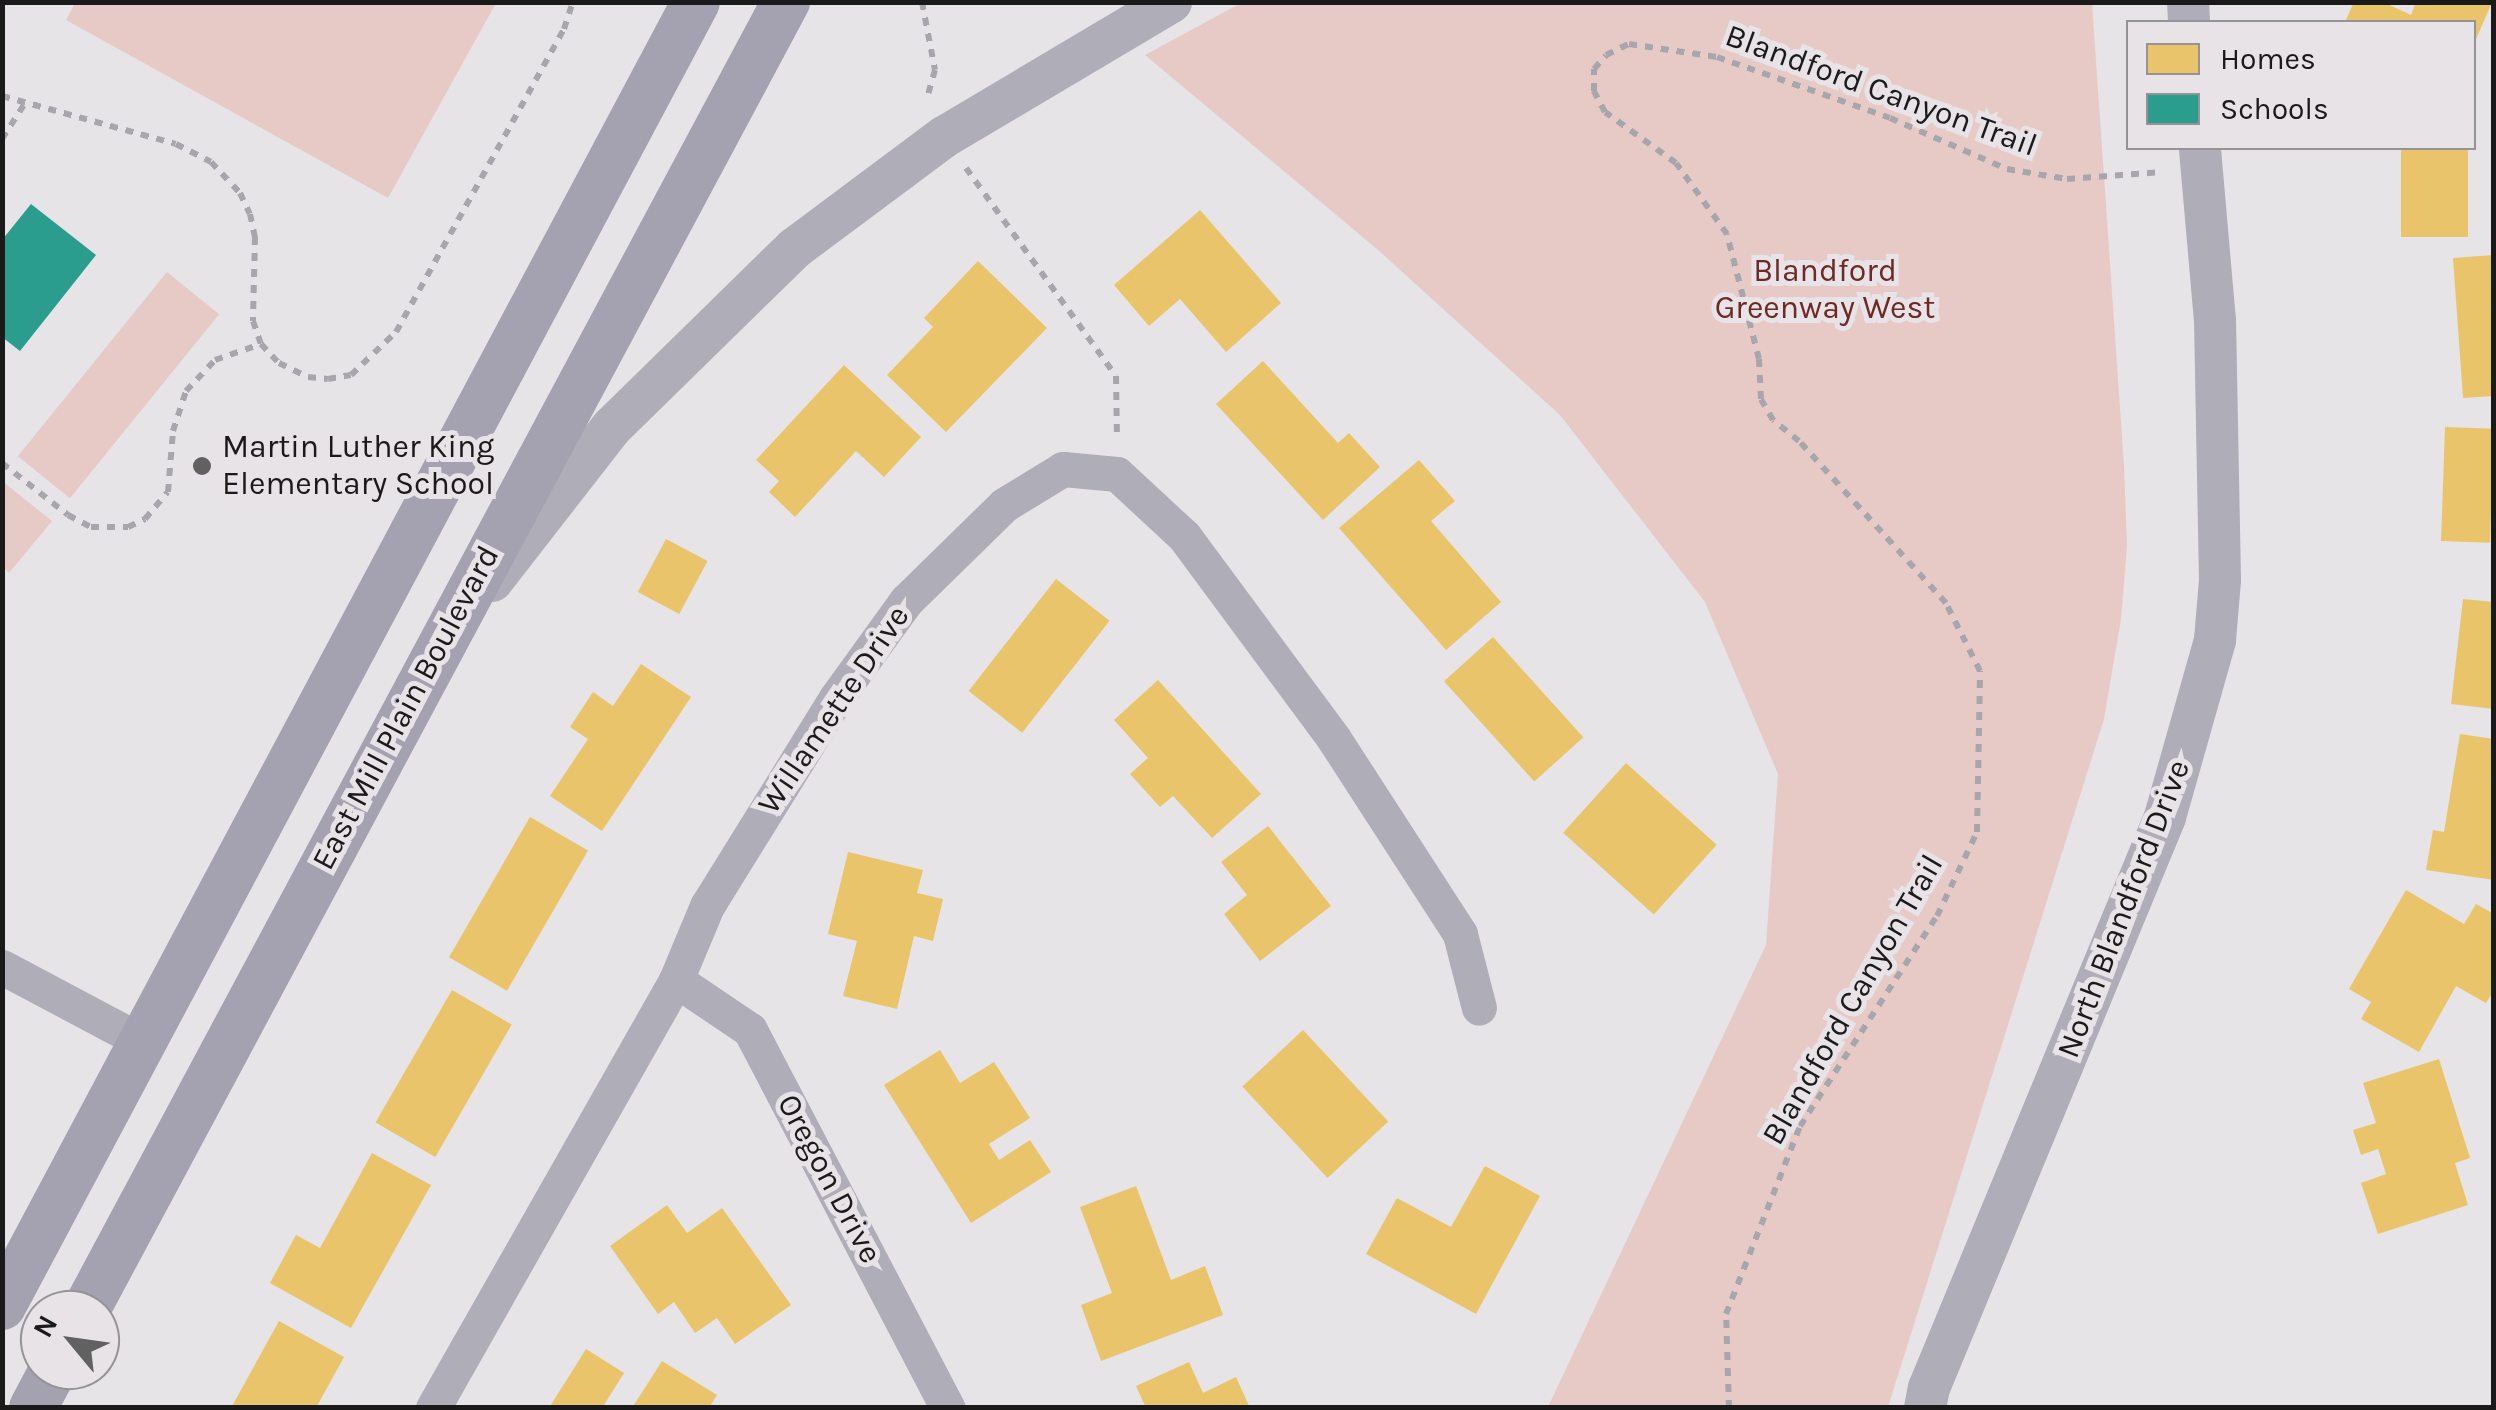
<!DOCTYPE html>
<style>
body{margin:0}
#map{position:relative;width:2496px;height:1410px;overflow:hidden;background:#e6e4e6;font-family:Karla,sans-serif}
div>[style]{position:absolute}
.green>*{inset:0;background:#e7c9c6;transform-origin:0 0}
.homes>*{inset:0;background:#e9c46a;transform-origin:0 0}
.schools>*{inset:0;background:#2a9d8f}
.path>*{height:6px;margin-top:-3px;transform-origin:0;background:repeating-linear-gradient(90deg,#a7a6ad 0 8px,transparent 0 16px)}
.minor>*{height:35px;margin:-17.5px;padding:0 17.5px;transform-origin:17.5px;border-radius:17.5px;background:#afadb8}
.tertiary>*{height:42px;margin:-21px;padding:0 21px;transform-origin:21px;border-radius:21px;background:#afadb8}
.secondary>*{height:48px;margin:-24px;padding:0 24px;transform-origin:24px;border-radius:24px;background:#a4a1b0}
.dots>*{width:28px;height:28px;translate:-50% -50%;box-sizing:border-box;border:5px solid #e7e3e7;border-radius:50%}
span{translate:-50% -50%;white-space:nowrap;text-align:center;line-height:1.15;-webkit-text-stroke:10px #e7e3e7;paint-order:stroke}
.street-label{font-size:32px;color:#1b1a1b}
.park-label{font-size:32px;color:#6e2925}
.poi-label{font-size:32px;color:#1b1a1b}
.left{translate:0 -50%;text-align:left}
.frame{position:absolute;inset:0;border:5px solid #1b1a1b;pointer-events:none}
.legend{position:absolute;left:2126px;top:20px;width:350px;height:130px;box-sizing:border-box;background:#e7e3e7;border:2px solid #959395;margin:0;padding:12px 18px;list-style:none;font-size:30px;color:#1b1a1b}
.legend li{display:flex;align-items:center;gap:20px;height:50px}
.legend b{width:50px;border:2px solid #959395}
.north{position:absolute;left:20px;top:1290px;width:100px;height:100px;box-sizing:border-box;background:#e7e3e7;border:2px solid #959395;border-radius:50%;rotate:299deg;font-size:28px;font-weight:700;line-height:40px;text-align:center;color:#1b1a1b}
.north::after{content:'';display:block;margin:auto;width:35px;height:45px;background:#626162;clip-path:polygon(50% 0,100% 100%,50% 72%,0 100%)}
</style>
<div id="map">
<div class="green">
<div style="clip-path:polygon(1243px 2px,2092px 3px,2124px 466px,2127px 546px,2121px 619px,2104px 719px,1888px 1407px,1548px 1407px,1766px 945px,1778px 774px,1705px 602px,1560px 415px,1377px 249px,1145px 55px)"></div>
<div style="clip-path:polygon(75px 3px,75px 2px,496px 3px,388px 198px,66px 20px)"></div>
<div style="left:167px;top:272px;width:67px;height:237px;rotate:39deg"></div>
<div style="clip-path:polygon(2px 481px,52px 521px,9px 573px,3px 567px)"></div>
</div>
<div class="homes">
<div style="clip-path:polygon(2354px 2px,2383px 2px,2411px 15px,2416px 2px,2492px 2px,2474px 44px,2474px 22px,2345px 22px)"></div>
<div style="left:2401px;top:148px;width:67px;height:89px"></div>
<div style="clip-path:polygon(1200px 210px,1281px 303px,1226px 352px,1180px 299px,1149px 326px,1114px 285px)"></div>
<div style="clip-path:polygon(2494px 255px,2494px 396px,2463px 398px,2453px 258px)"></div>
<div style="clip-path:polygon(978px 261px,1047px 328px,946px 432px,887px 375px,933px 327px,924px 318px)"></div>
<div style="clip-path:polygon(1263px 361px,1338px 443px,1349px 433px,1380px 467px,1323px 520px,1216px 404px)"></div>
<div style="clip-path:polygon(844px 365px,921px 437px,884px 477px,856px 451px,795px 517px,769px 492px,779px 481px,756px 460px)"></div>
<div style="left:2445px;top:427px;width:49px;height:114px;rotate:2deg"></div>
<div style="clip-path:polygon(1419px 460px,1455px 501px,1431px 521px,1501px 602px,1446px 650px,1339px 528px)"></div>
<div style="left:666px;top:539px;width:47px;height:60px;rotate:28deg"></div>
<div style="left:1056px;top:579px;width:68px;height:142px;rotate:38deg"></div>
<div style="clip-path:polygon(2463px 599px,2494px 602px,2494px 709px,2451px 704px)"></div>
<div style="left:1493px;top:637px;width:135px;height:66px;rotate:48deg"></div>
<div style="clip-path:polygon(641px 664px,691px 697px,602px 831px,550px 796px,588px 739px,570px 727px,593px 692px,613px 706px)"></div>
<div style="clip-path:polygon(1158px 680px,1261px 794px,1212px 838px,1173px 796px,1160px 807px,1130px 774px,1148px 758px,1114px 720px)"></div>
<div style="clip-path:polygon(2460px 734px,2494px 739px,2494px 880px,2426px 870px,2433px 830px,2444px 832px)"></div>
<div style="left:1626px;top:763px;width:122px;height:94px;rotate:42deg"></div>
<div style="left:530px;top:817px;width:67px;height:162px;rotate:30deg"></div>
<div style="clip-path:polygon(1268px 826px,1331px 906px,1260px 961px,1224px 914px,1247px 895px,1221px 862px)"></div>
<div style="clip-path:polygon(848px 852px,923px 870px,917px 893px,943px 899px,933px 941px,914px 936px,897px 1009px,843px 996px,857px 941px,828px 934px)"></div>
<div style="clip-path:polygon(2406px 890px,2464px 924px,2476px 904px,2494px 914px,2494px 990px,2486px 1003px,2456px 986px,2419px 1052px,2361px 1019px,2371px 1002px,2349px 989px)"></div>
<div style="left:452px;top:990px;width:69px;height:153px;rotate:30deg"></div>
<div style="left:1303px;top:1030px;width:125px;height:83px;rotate:47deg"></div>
<div style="clip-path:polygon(940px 1050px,960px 1083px,994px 1062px,1030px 1118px,989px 1144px,999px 1160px,1030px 1140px,1051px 1172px,971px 1223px,884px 1085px)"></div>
<div style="clip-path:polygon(2439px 1059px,2470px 1158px,2455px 1163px,2468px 1205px,2378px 1234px,2361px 1183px,2386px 1174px,2378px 1149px,2361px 1155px,2353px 1130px,2376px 1123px,2363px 1083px)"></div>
<div style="clip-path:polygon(372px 1153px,431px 1185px,351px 1328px,270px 1283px,296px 1235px,320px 1248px)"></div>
<div style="clip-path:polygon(1485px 1166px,1540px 1196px,1476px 1314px,1366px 1254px,1397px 1198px,1451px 1227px)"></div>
<div style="clip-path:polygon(1136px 1186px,1171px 1280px,1205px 1266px,1223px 1315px,1101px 1361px,1081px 1305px,1112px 1293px,1080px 1207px)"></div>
<div style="clip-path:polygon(667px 1205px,687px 1233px,722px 1208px,791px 1305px,735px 1344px,717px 1318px,695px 1333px,674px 1302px,658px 1314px,610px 1246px)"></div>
<div style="clip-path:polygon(279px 1321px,344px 1357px,316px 1408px,231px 1408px)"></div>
<div style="clip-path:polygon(586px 1349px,624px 1373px,604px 1405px,608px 1408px,549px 1408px)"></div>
<div style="clip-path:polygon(662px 1361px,717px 1395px,709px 1408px,632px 1408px)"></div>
<div style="clip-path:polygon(1189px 1362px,1203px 1393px,1236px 1377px,1250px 1408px,1146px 1408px,1136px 1386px)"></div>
</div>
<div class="schools">
<div style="clip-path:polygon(31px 204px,96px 255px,20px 351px,2px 337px,2px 240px)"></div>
</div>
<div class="path">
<div style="left:922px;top:2px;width:69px;rotate:79.2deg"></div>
<div style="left:935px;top:70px;width:29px;rotate:106deg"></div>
<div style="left:2px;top:96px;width:180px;rotate:15.4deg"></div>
<div style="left:176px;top:144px;width:39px;rotate:27deg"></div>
<div style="left:211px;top:162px;width:42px;rotate:46.9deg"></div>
<div style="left:240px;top:193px;width:23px;rotate:65deg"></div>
<div style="left:250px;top:214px;width:24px;rotate:78deg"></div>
<div style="left:255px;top:237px;width:84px;rotate:91.4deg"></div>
<div style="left:253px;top:321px;width:24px;rotate:71deg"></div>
<div style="left:261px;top:344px;width:26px;rotate:47deg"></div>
<div style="left:279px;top:363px;width:32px;rotate:26deg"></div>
<div style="left:308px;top:377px;width:20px;rotate:6deg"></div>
<div style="left:328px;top:379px;width:23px;rotate:-10deg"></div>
<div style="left:351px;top:375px;width:62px;rotate:-43.7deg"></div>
<div style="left:396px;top:332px;width:346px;rotate:-61deg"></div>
<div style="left:564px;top:29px;width:28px;rotate:-72deg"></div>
<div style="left:2px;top:139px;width:43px;rotate:-57.4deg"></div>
<div style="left:966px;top:168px;width:256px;rotate:54.2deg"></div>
<div style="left:1116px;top:376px;width:61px;rotate:89.1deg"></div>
<div style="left:2px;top:463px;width:84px;rotate:38.2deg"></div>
<div style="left:68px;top:515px;width:26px;rotate:28deg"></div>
<div style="left:91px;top:527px;width:37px"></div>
<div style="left:128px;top:527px;width:19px;rotate:-25deg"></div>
<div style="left:145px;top:519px;width:35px;rotate:-50deg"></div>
<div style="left:168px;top:492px;width:61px;rotate:-85.3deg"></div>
<div style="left:173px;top:431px;width:42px;rotate:-72deg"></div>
<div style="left:186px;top:391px;width:42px;rotate:-46.9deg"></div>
<div style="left:215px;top:360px;width:49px;rotate:-19.2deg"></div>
<div style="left:1729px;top:1408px;width:94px;rotate:-91.8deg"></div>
<div style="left:1726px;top:1314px;width:202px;rotate:-68.5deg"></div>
<div style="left:1800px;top:1126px;width:251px;rotate:-56.9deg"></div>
<div style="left:1937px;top:916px;width:93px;rotate:-64.5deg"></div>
<div style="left:1977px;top:832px;width:161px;rotate:-88.9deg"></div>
<div style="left:1980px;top:671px;width:76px;rotate:-116.6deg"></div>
<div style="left:1946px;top:603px;width:219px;rotate:-132.2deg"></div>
<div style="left:1799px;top:441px;width:33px;rotate:-141deg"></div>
<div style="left:1773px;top:420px;width:24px;rotate:-120deg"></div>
<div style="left:1761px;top:399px;width:40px;rotate:-92.9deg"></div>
<div style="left:1759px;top:359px;width:129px;rotate:-104.4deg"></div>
<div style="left:1727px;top:234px;width:87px;rotate:-125.7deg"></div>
<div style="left:1676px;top:163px;width:87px;rotate:-144.3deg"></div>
<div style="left:1605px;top:112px;width:24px;rotate:-118deg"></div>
<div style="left:1594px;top:91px;width:22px;rotate:-90deg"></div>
<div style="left:1594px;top:69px;width:18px;rotate:-49deg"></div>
<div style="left:1606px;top:55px;width:25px;rotate:-26deg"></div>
<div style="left:1629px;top:44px;width:89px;rotate:8.4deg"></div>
<div style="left:1717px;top:57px;width:183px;rotate:19.4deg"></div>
<div style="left:1890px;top:118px;width:128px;rotate:23.6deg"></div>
<div style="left:2007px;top:169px;width:61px;rotate:9.5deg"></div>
<div style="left:2067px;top:179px;width:96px;rotate:-4.2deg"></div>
</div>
<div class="minor">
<div style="left:2px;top:967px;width:162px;rotate:28deg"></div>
<div style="left:676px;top:980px;width:89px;rotate:34deg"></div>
<div style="left:750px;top:1030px;width:427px;rotate:62.4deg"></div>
<div style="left:433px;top:1408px;width:492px;rotate:-60.4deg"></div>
<div style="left:676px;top:980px;width:80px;rotate:-67.3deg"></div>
<div style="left:707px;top:906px;width:245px;rotate:-58.2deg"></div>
<div style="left:836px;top:698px;width:120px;rotate:-54.2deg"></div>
<div style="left:906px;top:601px;width:137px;rotate:-44.4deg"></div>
<div style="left:1004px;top:505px;width:69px;rotate:-31.4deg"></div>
<div style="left:1063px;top:469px;width:54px;rotate:5.3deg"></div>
<div style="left:1117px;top:474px;width:91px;rotate:42.8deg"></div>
<div style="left:1184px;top:536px;width:252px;rotate:53.5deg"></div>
<div style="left:1334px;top:739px;width:232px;rotate:57.1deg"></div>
<div style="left:1460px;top:934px;width:76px;rotate:75.6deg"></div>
</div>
<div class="tertiary">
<div style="left:2188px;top:2px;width:20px;rotate:87deg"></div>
<div style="left:492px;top:581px;width:195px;rotate:-52.1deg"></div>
<div style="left:612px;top:427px;width:256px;rotate:-44.4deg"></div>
<div style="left:795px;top:248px;width:186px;rotate:-36.7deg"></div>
<div style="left:944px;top:137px;width:264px;rotate:-30.7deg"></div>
<div style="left:1925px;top:1408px;width:20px;rotate:-79deg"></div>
<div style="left:1929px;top:1388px;width:618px;rotate:-67.54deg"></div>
<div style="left:2165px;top:817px;width:184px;rotate:-74.2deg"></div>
<div style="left:2215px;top:640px;width:60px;rotate:-85.2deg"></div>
<div style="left:2220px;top:580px;width:259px;rotate:-91.1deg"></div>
<div style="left:2215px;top:321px;width:174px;rotate:-95deg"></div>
</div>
<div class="secondary">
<div style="left:2px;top:1306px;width:1477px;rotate:-61.98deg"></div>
<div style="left:86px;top:1310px;width:1484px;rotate:-61.85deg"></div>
<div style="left:33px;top:1408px;width:43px;rotate:-62.2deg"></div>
</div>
<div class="dots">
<div style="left:202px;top:466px;background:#626162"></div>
</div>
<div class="street-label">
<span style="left:1881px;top:91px;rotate:20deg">Blandford Canyon Trail</span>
<span style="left:406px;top:708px;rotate:-62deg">East Mill Plain Boulevard</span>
<span style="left:834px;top:710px;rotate:-56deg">Willamette Drive</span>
<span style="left:2124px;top:909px;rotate:-69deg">North Blandford Drive</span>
<span style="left:1853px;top:1000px;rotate:-60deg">Blandford Canyon Trail</span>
<span style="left:829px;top:1179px;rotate:62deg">Oregon Drive</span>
</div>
<div class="park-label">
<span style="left:1825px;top:290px">Blandford<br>Greenway West</span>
</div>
<div class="poi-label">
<span class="left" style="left:222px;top:466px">Martin Luther King<br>Elementary School</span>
</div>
<div class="frame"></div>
<ul class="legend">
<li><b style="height:28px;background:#e9c46a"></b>Homes</li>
<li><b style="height:28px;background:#2a9d8f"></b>Schools</li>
</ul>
<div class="north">N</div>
</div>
